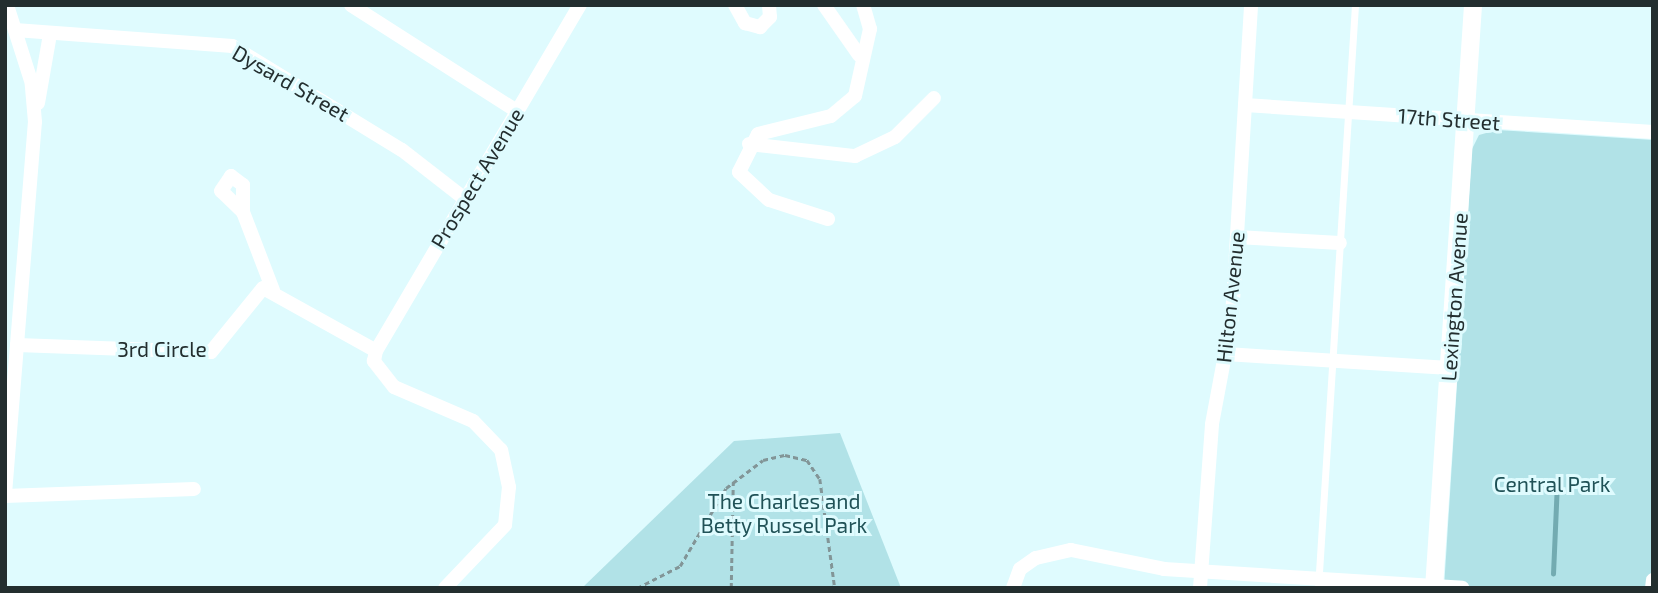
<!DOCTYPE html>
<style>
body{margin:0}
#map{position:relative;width:1658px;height:593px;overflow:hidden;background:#dffbfe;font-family:"Exo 2",sans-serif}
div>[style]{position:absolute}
.green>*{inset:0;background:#b1e2e7}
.stream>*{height:4.5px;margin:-2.25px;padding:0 2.25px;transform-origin:2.25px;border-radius:2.25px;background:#73abb1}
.path>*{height:2.5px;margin-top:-1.25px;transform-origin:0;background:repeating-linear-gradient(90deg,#829597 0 5px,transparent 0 8.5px)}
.service>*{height:7px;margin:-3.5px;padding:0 3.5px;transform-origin:3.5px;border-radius:3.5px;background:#fff}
.minor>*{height:14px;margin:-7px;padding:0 7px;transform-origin:7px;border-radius:7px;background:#fff}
.tertiary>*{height:18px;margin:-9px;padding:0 9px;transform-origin:9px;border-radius:9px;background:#fff}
span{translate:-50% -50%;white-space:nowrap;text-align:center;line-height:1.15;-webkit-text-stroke:6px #dffbfe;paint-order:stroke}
.street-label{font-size:21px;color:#232e2f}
.park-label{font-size:21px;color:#205257}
.frame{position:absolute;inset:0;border:7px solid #232e2f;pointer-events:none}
</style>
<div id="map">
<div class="green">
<div style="clip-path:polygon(1497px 130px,1653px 140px,1653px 588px,1444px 588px,1472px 149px,1479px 135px)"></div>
<div style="clip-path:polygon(840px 433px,901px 588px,582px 588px,734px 441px)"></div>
</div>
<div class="stream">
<div style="left:1553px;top:574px;width:91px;rotate:-87.5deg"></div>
</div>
<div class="path">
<div style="left:637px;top:588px;width:48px;rotate:-27.1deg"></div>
<div style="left:680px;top:566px;width:91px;rotate:-59.5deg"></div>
<div style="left:726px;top:488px;width:46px;rotate:-37.1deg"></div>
<div style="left:763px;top:460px;width:23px;rotate:-13deg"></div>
<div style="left:785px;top:455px;width:23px;rotate:13deg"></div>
<div style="left:807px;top:460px;width:23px;rotate:56deg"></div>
<div style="left:820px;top:479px;width:110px;rotate:82.2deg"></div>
<div style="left:731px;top:588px;width:106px;rotate:-88.9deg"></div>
</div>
<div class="service">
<div style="left:1318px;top:588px;width:584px;rotate:-86.37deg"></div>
</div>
<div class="minor">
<div style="left:351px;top:5px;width:197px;rotate:32.6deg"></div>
<div style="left:735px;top:5px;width:21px;rotate:61deg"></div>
<div style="left:745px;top:23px;width:16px;rotate:15deg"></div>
<div style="left:760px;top:27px;width:14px;rotate:-45deg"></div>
<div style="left:770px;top:17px;width:12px;rotate:-95deg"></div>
<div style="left:824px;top:5px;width:61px;rotate:55deg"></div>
<div style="left:15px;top:30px;width:218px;rotate:4.2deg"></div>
<div style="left:232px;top:46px;width:199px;rotate:31.5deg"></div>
<div style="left:402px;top:150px;width:80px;rotate:37.9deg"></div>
<div style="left:38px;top:103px;width:70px;rotate:-80.1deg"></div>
<div style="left:1245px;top:105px;width:409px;rotate:3.8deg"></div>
<div style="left:749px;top:144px;width:107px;rotate:6.5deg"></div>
<div style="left:855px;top:156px;width:44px;rotate:-25.4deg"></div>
<div style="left:895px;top:137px;width:55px;rotate:-45deg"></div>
<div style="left:231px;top:176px;width:15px;rotate:37deg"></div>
<div style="left:243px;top:185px;width:27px;rotate:90deg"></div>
<div style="left:243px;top:212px;width:30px;rotate:-136deg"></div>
<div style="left:221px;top:191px;width:18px;rotate:-56deg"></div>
<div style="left:243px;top:212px;width:84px;rotate:69deg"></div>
<div style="left:828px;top:219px;width:62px;rotate:-162.1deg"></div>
<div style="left:769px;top:200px;width:41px;rotate:-137deg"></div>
<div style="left:739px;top:172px;width:42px;rotate:-63.4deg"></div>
<div style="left:758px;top:134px;width:75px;rotate:-13.9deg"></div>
<div style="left:831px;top:116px;width:31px;rotate:-40deg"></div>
<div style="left:855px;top:96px;width:69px;rotate:-77.4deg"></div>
<div style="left:870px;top:29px;width:25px;rotate:-106deg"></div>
<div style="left:1237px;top:237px;width:103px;rotate:3.3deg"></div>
<div style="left:17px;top:345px;width:194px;rotate:2.1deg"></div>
<div style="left:211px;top:352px;width:82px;rotate:-50.9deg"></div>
<div style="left:263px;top:288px;width:129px;rotate:29.1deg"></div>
<div style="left:1226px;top:354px;width:224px;rotate:3.6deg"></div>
<div style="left:5px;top:494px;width:373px;rotate:-85.4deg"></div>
<div style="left:35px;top:122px;width:38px;rotate:-95deg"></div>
<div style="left:32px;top:84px;width:83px;rotate:-107.6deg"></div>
<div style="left:5px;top:496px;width:189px;rotate:-2.1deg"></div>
<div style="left:445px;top:588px;width:87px;rotate:-46.4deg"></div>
<div style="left:505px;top:525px;width:38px;rotate:-84deg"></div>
<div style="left:509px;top:487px;width:38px;rotate:-102deg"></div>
<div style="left:501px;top:450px;width:40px;rotate:-134deg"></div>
<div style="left:473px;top:421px;width:86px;rotate:-156.7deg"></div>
<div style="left:394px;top:387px;width:33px;rotate:-128deg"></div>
<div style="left:374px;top:361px;width:10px;rotate:-79deg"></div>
<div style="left:376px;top:351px;width:402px;rotate:-59.5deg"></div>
<div style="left:1013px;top:588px;width:20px;rotate:-70deg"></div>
<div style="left:1020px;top:569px;width:19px;rotate:-35deg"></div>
<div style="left:1036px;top:558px;width:36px;rotate:-13deg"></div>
<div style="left:1071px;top:550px;width:95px;rotate:11.5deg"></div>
<div style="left:1164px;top:569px;width:299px;rotate:3.6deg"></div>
<div style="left:1200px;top:588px;width:164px;rotate:-85.8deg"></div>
<div style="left:1212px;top:424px;width:109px;rotate:-79.4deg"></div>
<div style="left:1232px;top:317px;width:313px;rotate:-86.5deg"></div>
<div style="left:1652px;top:588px;width:8px;rotate:-83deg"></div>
</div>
<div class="tertiary">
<div style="left:1434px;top:588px;width:584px;rotate:-86.17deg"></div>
</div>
<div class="street-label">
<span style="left:291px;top:83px;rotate:30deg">Dysard Street</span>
<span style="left:1449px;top:119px;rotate:4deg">17th Street</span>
<span style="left:477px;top:178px;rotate:-59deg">Prospect Avenue</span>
<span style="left:1230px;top:297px;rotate:-84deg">Hilton Avenue</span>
<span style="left:1454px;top:297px;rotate:-86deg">Lexington Avenue</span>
<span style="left:162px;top:349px">3rd Circle</span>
</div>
<div class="park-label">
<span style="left:1552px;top:484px">Central Park</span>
<span style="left:784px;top:513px">The Charles and<br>Betty Russel Park</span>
</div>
<div class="frame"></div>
</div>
